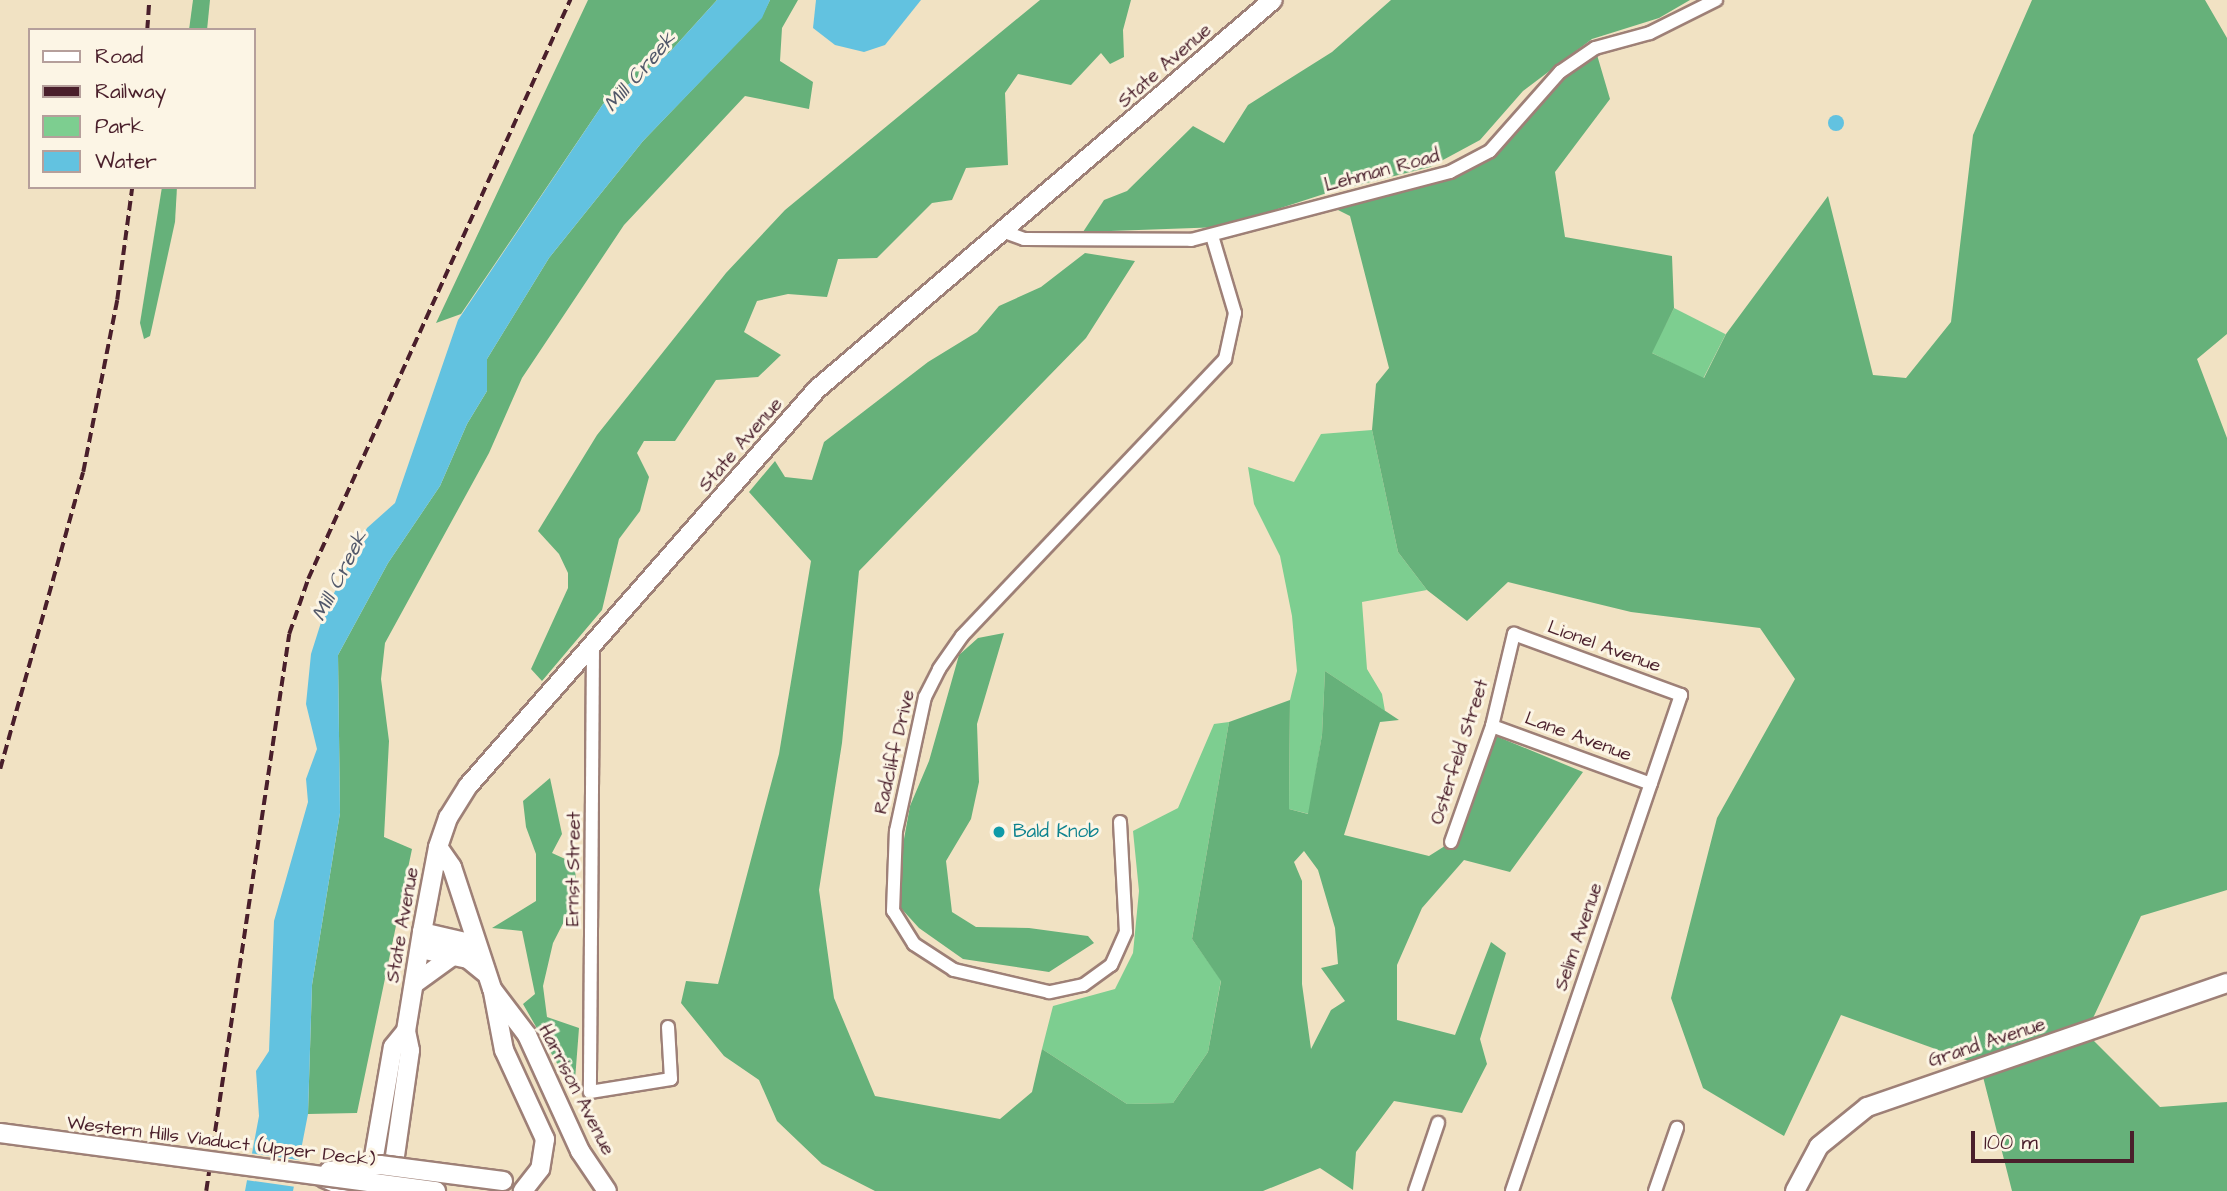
<!DOCTYPE html>
<style>
body{margin:0}
#map{position:relative;width:2227px;height:1191px;overflow:hidden;background:#f1e2c3;font-family:"Architects Daughter",sans-serif}
div>[style]{position:absolute}
.green>*{inset:0;background:#7dce90;transform-origin:0 0}
.forest>*{inset:0;background:#66b17a}
.water>*{inset:0;background:#62c2e0}
.round{border-radius:50%}
.pier>*{inset:0;background:#f1e2c3;transform-origin:0 0}
.roads{filter:drop-shadow(2px 0 #9e8077) drop-shadow(-2px 0 #9e8077) drop-shadow(0 2px #9e8077) drop-shadow(0 -2px #9e8077)}
.street>*{height:12px;margin:-6px;padding:0 6px;transform-origin:6px;border-radius:6px;background:#fff}
.secondary>*{height:18px;margin:-9px;padding:0 9px;transform-origin:9px;border-radius:9px;background:#fff}
.rail>*{height:3.5px;margin-top:-1.75px;transform-origin:0;background:repeating-linear-gradient(90deg,#4a1f2b 0 10px,transparent 0 15px)}
.bridges{filter:drop-shadow(2px 0 #9e8077) drop-shadow(-2px 0 #9e8077) drop-shadow(0 2px #9e8077) drop-shadow(0 -2px #9e8077)}
.secondary-bridge>*{height:18px;margin:-9px;padding:0 9px;transform-origin:9px;border-radius:9px;background:#fff}
.dots>*{width:19px;height:19px;translate:-50% -50%;box-sizing:border-box;border:4px solid #fcf5e5;border-radius:50%}
span{translate:-50% -50%;white-space:nowrap;text-align:center;line-height:1.15;-webkit-text-stroke:6px #fcf5e5;paint-order:stroke}
.street-label{font-size:19px;color:#4a1f2b}
.culture-label{font-size:19px;color:#0d838f}
.left{translate:0 -50%;text-align:left}
.water-label{font-size:21px;color:#52586a;font-style:italic}
.legend{position:absolute;left:28px;top:28px;width:228px;height:161px;box-sizing:border-box;background:#fcf5e5;border:2px solid #b59f9b;margin:0;padding:9px 12px;list-style:none;font-size:21px;color:#4a1f2b}
.legend li{display:flex;align-items:center;gap:14px;height:35px}
.legend b{width:35px;border:2px solid #b59f9b}
.scale{position:absolute;left:1971px;top:1131px;width:163px;height:32px;box-sizing:border-box;border:4px solid #4a1f2b;border-top:0;padding-left:9px;font-size:21px;line-height:24px;white-space:nowrap;color:#4a1f2b;-webkit-text-stroke:5px #fcf5e5;paint-order:stroke}
</style>
<div id="map">
<div class="green">
<div style="left:1674px;top:308px;width:58px;height:50px;rotate:27deg"></div>
<div style="clip-path:polygon(1372px 430px,1398px 552px,1427px 590px,1362px 602px,1367px 669px,1382px 694px,1385px 711px,1325px 671px,1322px 735px,1309px 814px,1289px 809px,1290px 700px,1297px 671px,1292px 616px,1280px 556px,1254px 504px,1248px 467px,1294px 482px,1321px 434px)"></div>
<div style="clip-path:polygon(1229px 722px,1192px 939px,1221px 980px,1208px 1052px,1173px 1103px,1127px 1104px,1042px 1049px,1053px 1006px,1115px 989px,1133px 953px,1139px 891px,1133px 831px,1178px 808px,1214px 724px)"></div>
</div>
<div class="forest">
<div style="clip-path:polygon(193px 0,210px 0,207px 30px,189px 30px)"></div>
<div style="clip-path:polygon(588px 0,717px 0,669px 53px,603px 104px,461px 314px,436px 323px)"></div>
<div style="clip-path:polygon(770px 0,798px 0,782px 28px,780px 61px,813px 82px,809px 109px,745px 96px,624px 225px,522px 378px,489px 453px,385px 643px,381px 679px,389px 741px,384px 837px,412px 849px,357px 1113px,308px 1114px,312px 985px,340px 813px,338px 655px,388px 563px,440px 486px,467px 424px,487px 391px,487px 359px,549px 258px,643px 141px,761px 18px)"></div>
<div style="clip-path:polygon(1040px 0,1131px 0,1123px 30px,1124px 57px,1110px 64px,1101px 53px,1071px 85px,1018px 74px,1005px 93px,1008px 165px,966px 168px,952px 200px,932px 203px,877px 258px,838px 259px,827px 297px,788px 294px,757px 301px,744px 332px,781px 355px,758px 377px,716px 380px,675px 441px,644px 441px,637px 453px,649px 477px,640px 511px,619px 539px,602px 610px,542px 681px,531px 669px,568px 588px,568px 573px,559px 554px,538px 531px,597px 435px,726px 273px,785px 210px)"></div>
<div style="clip-path:polygon(1391px 0,1690px 0,1659px 18px,1592px 39px,1523px 91px,1480px 140px,1430px 167px,1327px 193px,1222px 227px,1083px 232px,1104px 200px,1127px 191px,1193px 126px,1224px 143px,1248px 105px,1332px 52px)"></div>
<div style="clip-path:polygon(2032px 0,2205px 0,2227px 38px,2227px 334px,2197px 359px,2227px 438px,2227px 890px,2141px 916px,2086px 1033px,2160px 1107px,2227px 1102px,2227px 1191px,2012px 1191px,1980px 1065px,1841px 1015px,1784px 1136px,1703px 1088px,1671px 998px,1717px 818px,1795px 679px,1760px 628px,1631px 612px,1508px 582px,1467px 621px,1427px 590px,1398px 552px,1372px 430px,1376px 384px,1389px 368px,1350px 216px,1330px 206px,1464px 168px,1595px 48px,1610px 99px,1555px 172px,1565px 237px,1672px 256px,1674px 308px,1652px 353px,1704px 378px,1726px 334px,1828px 196px,1873px 375px,1906px 378px,1951px 322px,1973px 135px)"></div>
<div style="clip-path:polygon(162px 187px,177px 187px,175px 222px,150px 336px,144px 339px,140px 323px)"></div>
<div style="clip-path:polygon(evenodd,1085px 253px,1135px 261px,1086px 338px,859px 571px,842px 743px,819px 890px,834px 998px,875px 1096px,1000px 1119px,1032px 1092px,1042px 1049px,1127px 1104px,1173px 1103px,1208px 1052px,1221px 981px,1192px 939px,1229px 722px,1290px 700px,1289px 809px,1308px 814px,1322px 735px,1325px 671px,1399px 720px,1380px 722px,1344px 835px,1429px 856px,1456px 839px,1496px 736px,1583px 772px,1510px 872px,1464px 860px,1422px 908px,1397px 965px,1397px 1020px,1455px 1035px,1491px 942px,1506px 953px,1480px 1039px,1487px 1064px,1462px 1113px,1394px 1101px,1356px 1152px,1353px 1190px,1320px 1168px,1263px 1191px,875px 1191px,822px 1164px,777px 1121px,759px 1080px,724px 1056px,681px 1003px,686px 981px,718px 984px,779px 754px,811px 561px,749px 492px,775px 461px,785px 477px,812px 480px,824px 442px,928px 362px,977px 332px,999px 306px,1041px 287px,1085px 253px,1304px 851px,1318px 870px,1335px 928px,1338px 964px,1321px 968px,1345px 1001px,1331px 1010px,1311px 1049px,1302px 984px,1302px 881px,1294px 862px,1304px 851px)"></div>
<div style="clip-path:polygon(1004px 633px,977px 724px,979px 782px,971px 819px,946px 861px,952px 912px,976px 927px,1029px 928px,1088px 936px,1094px 943px,1049px 972px,963px 959px,919px 928px,899px 906px,900px 861px,910px 806px,929px 761px,959px 655px,978px 638px)"></div>
<div style="clip-path:polygon(550px 778px,562px 834px,552px 853px,574px 863px,578px 894px,553px 943px,543px 986px,547px 1017px,579px 1028px,574px 1093px,523px 1004px,535px 994px,522px 931px,492px 928px,536px 901px,536px 854px,526px 827px,523px 801px)"></div>
</div>
<div class="water">
<div style="clip-path:polygon(717px 0,770px 0,762px 18px,643px 141px,549px 258px,487px 359px,487px 391px,467px 424px,440px 486px,388px 563px,338px 655px,340px 813px,312px 985px,308px 1114px,293px 1191px,245px 1191px,259px 1116px,256px 1071px,269px 1051px,274px 921px,308px 802px,306px 779px,317px 749px,306px 704px,311px 654px,324px 613px,367px 528px,395px 503px,458px 320px,603px 104px,669px 53px)"></div>
<div style="clip-path:polygon(816px 0,921px 0,885px 45px,864px 52px,835px 45px,813px 28px)"></div>
<div class="round" style="left:1828px;top:115px;width:16px;height:16px"></div>
</div>
<div class="pier">
<div style="left:248px;top:1153px;width:56px;height:27px;rotate:8deg"></div>
</div>
<div class="roads">
<div class="street">
<div style="left:1005px;top:232px;width:20px;rotate:20deg"></div>
<div style="left:1024px;top:239px;width:167px;rotate:0.3deg"></div>
<div style="left:1191px;top:240px;width:268px;rotate:-14.7deg"></div>
<div style="left:1450px;top:172px;width:45px;rotate:-27.7deg"></div>
<div style="left:1490px;top:151px;width:106px;rotate:-48.5deg"></div>
<div style="left:1560px;top:72px;width:42px;rotate:-34.4deg"></div>
<div style="left:1595px;top:48px;width:57px;rotate:-15.3deg"></div>
<div style="left:1650px;top:33px;width:74px;rotate:-26.6deg"></div>
<div style="left:593px;top:647px;width:445px;rotate:90.4deg"></div>
<div style="left:590px;top:1092px;width:82px;rotate:-9.1deg"></div>
<div style="left:671px;top:1079px;width:52px;rotate:-93.3deg"></div>
<div style="left:1492px;top:726px;width:169px;rotate:20deg"></div>
<div style="left:1120px;top:822px;width:110px;rotate:86.9deg"></div>
<div style="left:1126px;top:932px;width:36px;rotate:114deg"></div>
<div style="left:1111px;top:965px;width:34px;rotate:144deg"></div>
<div style="left:1083px;top:985px;width:35px;rotate:168deg"></div>
<div style="left:1049px;top:992px;width:98px;rotate:-167deg"></div>
<div style="left:954px;top:970px;width:48px;rotate:-147deg"></div>
<div style="left:914px;top:944px;width:39px;rotate:-122deg"></div>
<div style="left:893px;top:911px;width:80px;rotate:-87.9deg"></div>
<div style="left:896px;top:831px;width:137px;rotate:-77.8deg"></div>
<div style="left:925px;top:697px;width:31px;rotate:-63deg"></div>
<div style="left:939px;top:669px;width:40px;rotate:-55.1deg"></div>
<div style="left:962px;top:636px;width:382px;rotate:-46.5deg"></div>
<div style="left:1225px;top:359px;width:47px;rotate:-77.7deg"></div>
<div style="left:1235px;top:313px;width:80px;rotate:-106.6deg"></div>
<div style="left:1451px;top:842px;width:123px;rotate:-70.5deg"></div>
<div style="left:1492px;top:726px;width:95px;rotate:-76.6deg"></div>
<div style="left:1514px;top:634px;width:178px;rotate:20.1deg"></div>
<div style="left:1681px;top:695px;width:524px;rotate:108.82deg"></div>
<div style="left:1415px;top:1191px;width:72px;rotate:-71.3deg"></div>
<div style="left:1655px;top:1191px;width:67px;rotate:-70.8deg"></div>
</div>
<div class="secondary">
<div style="left:438px;top:847px;width:24px;rotate:55deg"></div>
<div style="left:452px;top:867px;width:128px;rotate:71.8deg"></div>
<div style="left:492px;top:989px;width:58px;rotate:52.7deg"></div>
<div style="left:527px;top:1035px;width:128px;rotate:65.4deg"></div>
<div style="left:580px;top:1151px;width:48px;rotate:56deg"></div>
<div style="left:422px;top:932px;width:49px;rotate:12.9deg"></div>
<div style="left:470px;top:943px;width:12px;rotate:48deg"></div>
<div style="left:420px;top:949px;width:49px;rotate:11.8deg"></div>
<div style="left:468px;top:959px;width:21px;rotate:39deg"></div>
<div style="left:414px;top:984px;width:49px;rotate:-35.9deg"></div>
<div style="left:493px;top:992px;width:59px;rotate:79.3deg"></div>
<div style="left:504px;top:1050px;width:98px;rotate:65.3deg"></div>
<div style="left:545px;top:1139px;width:30px;rotate:99deg"></div>
<div style="left:540px;top:1169px;width:28px;rotate:128deg"></div>
<div style="left:324px;top:1178px;width:32px;rotate:24deg"></div>
<div style="left:368px;top:1191px;width:146px;rotate:-80.2deg"></div>
<div style="left:393px;top:1047px;width:21px;rotate:-51deg"></div>
<div style="left:390px;top:1191px;width:142px;rotate:-81.9deg"></div>
<div style="left:410px;top:1050px;width:19px;rotate:-102deg"></div>
<div style="left:406px;top:1031px;width:100px;rotate:-80.8deg"></div>
<div style="left:422px;top:932px;width:86px;rotate:-79.3deg"></div>
<div style="left:438px;top:847px;width:31px;rotate:-71deg"></div>
<div style="left:448px;top:818px;width:38px;rotate:-58deg"></div>
<div style="left:468px;top:786px;width:529px;rotate:-48.68deg"></div>
<div style="left:817px;top:389px;width:599px;rotate:-40.47deg"></div>
<div style="left:1795px;top:1191px;width:51px;rotate:-61.9deg"></div>
<div style="left:1819px;top:1146px;width:62px;rotate:-39.1deg"></div>
<div style="left:1867px;top:1107px;width:381px;rotate:-19deg"></div>
</div>
</div>
<div class="rail">
<div style="left:147px;top:30px;width:30px;rotate:-86deg"></div>
<div style="left:0;top:769px;width:308px;rotate:-74.4deg"></div>
<div style="left:83px;top:472px;width:175px;rotate:-78.8deg"></div>
<div style="left:117px;top:300px;width:114px;rotate:-82.4deg"></div>
<div style="left:206px;top:1191px;width:563px;rotate:-81.52deg"></div>
<div style="left:289px;top:634px;width:58px;rotate:-70.9deg"></div>
<div style="left:308px;top:579px;width:636px;rotate:-65.65deg"></div>
</div>
<div class="bridges">
<div class="secondary-bridge">
<div style="left:0;top:1133px;width:440px;rotate:7.6deg"></div>
<div style="left:329px;top:1171px;width:51px;rotate:-6.7deg"></div>
<div style="left:380px;top:1165px;width:124px;rotate:7.4deg"></div>
</div>
</div>
<div class="dots">
<div style="left:999px;top:832px;background:#0f9aa8"></div>
</div>
<div class="street-label">
<span style="left:1165px;top:66px;rotate:-41deg">State Avenue</span>
<span style="left:1382px;top:171px;rotate:-15deg">Lehman Road</span>
<span style="left:741px;top:445px;rotate:-49deg">State Avenue</span>
<span style="left:1604px;top:647px;rotate:20deg">Lionel Avenue</span>
<span style="left:1578px;top:737px;rotate:20deg">Lane Avenue</span>
<span style="left:895px;top:752px;rotate:-77deg">Radcliff Drive</span>
<span style="left:1460px;top:752px;rotate:-72deg">Osterfeld Street</span>
<span style="left:574px;top:869px;rotate:-89deg">Ernst Street</span>
<span style="left:403px;top:925px;rotate:-80deg">State Avenue</span>
<span style="left:1579px;top:937px;rotate:-71deg">Selim Avenue</span>
<span style="left:1987px;top:1043px;rotate:-18deg">Grand Avenue</span>
<span style="left:576px;top:1090px;rotate:63deg">Harrison Avenue</span>
<span style="left:221px;top:1142px;rotate:7deg">Western Hills Viaduct (Upper Deck)</span>
</div>
<div class="culture-label">
<span class="left" style="left:1013px;top:832px">Bald Knob</span>
</div>
<div class="water-label">
<span style="left:640px;top:72px;rotate:-49deg">Mill Creek</span>
<span style="left:340px;top:576px;rotate:-63deg">Mill Creek</span>
</div>
<ul class="legend">
<li><b style="height:9px;background:#fff"></b>Road</li>
<li><b style="height:9px;background:#4a1f2b"></b>Railway</li>
<li><b style="height:19px;background:#7dce90"></b>Park</li>
<li><b style="height:19px;background:#62c2e0"></b>Water</li>
</ul>
<div class="scale">100 m</div>
</div>
